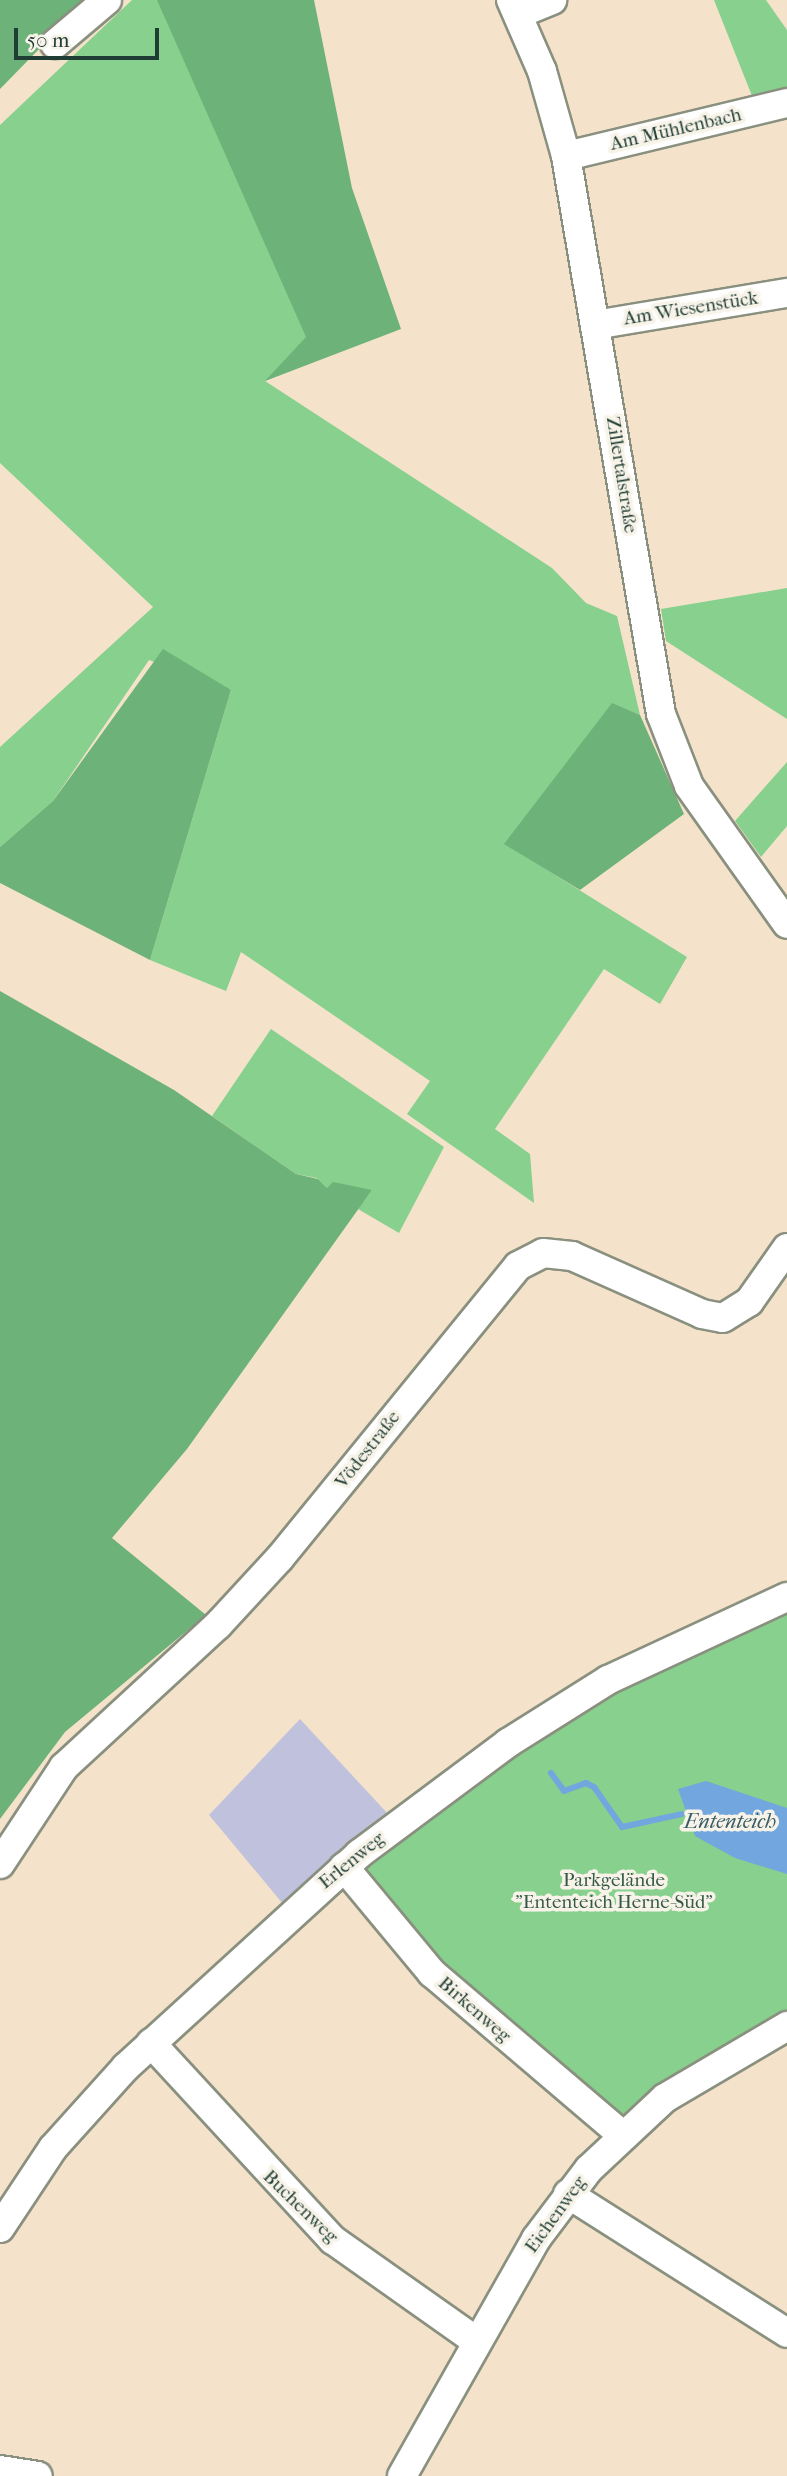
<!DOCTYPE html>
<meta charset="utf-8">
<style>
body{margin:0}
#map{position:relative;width:787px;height:2476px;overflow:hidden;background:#f4e3ca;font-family:"IM FELL French Canon",serif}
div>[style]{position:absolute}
.industrial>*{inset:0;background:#c0c2dd}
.green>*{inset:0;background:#87d08d}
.forest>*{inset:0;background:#6db278}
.water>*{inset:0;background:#71a6de}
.stream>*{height:6px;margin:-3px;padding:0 3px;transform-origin:3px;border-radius:3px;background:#71a6de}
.roads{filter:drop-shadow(2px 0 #8a907f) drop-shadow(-2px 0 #8a907f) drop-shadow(0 2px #8a907f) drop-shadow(0 -2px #8a907f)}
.minor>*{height:28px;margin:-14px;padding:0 14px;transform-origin:14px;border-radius:14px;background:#fff}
span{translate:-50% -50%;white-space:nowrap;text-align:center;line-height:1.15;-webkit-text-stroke:7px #f7f3e8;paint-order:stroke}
.street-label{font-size:19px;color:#1f3d34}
.park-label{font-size:19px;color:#345a46}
.water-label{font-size:21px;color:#385c67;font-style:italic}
.scale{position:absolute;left:14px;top:28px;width:145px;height:32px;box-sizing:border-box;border:4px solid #1f3d34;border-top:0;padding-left:9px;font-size:21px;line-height:24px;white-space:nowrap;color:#1f3d34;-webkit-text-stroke:5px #f7f3e8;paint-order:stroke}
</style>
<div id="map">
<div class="industrial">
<div style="clip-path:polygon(300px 1719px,389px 1815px,283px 1904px,209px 1815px)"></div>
</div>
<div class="green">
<div style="clip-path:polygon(132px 0,249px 0,346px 349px,265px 381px,552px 568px,586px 603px,617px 616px,640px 715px,612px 704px,505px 844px,687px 957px,660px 1004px,604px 969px,495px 1129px,530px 1154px,534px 1203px,407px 1114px,430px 1081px,241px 952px,226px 991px,150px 960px,231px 690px,149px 660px,53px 801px,0 847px,0 747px,153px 607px,0 463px,0 125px)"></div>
<div style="clip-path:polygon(714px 0,766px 0,787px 30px,787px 94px,754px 101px)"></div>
<div style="clip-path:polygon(787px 588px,787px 719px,666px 641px,661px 609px)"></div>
<div style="clip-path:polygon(787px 762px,787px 826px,761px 857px,735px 821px)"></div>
<div style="clip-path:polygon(271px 1029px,444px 1147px,399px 1233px,358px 1209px,372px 1190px,327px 1188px,317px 1178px,296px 1174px,212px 1116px)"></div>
<div style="clip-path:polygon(787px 1606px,787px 2017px,630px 2115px,615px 2114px,459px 1987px,367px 1874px,368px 1866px,574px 1709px)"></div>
</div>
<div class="forest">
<div style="clip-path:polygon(0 0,87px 0,0 89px)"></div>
<div style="clip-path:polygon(157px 0,314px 0,352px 188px,401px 329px,265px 381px,306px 337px)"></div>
<div style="clip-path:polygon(163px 649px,231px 690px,150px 960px,0 883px,0 847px,53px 801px)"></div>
<div style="clip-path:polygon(612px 703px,640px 715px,684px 814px,580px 890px,504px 844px)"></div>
<div style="clip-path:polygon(0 991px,174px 1090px,296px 1174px,318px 1179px,327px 1188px,333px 1182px,372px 1190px,187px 1449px,112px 1538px,206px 1615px,65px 1732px,0 1819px)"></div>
</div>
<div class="water">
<div style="clip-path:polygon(706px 1781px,787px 1808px,787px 1874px,735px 1858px,695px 1836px,678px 1789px)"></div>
</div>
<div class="stream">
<div style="left:551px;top:1773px;width:22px;rotate:54deg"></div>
<div style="left:564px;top:1791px;width:23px;rotate:-20deg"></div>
<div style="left:586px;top:1783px;width:9px;rotate:27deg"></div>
<div style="left:594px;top:1787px;width:49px;rotate:55deg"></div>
<div style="left:622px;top:1827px;width:61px;rotate:-12.2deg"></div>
</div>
<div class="roads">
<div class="minor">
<div style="left:511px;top:0;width:77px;rotate:66.4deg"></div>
<div style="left:542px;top:71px;width:88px;rotate:74.2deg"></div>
<div style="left:566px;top:156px;width:566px;rotate:80.34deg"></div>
<div style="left:661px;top:714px;width:77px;rotate:68.7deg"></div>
<div style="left:689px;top:786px;width:169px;rotate:54.6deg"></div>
<div style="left:518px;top:14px;width:37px;rotate:-22deg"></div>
<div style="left:55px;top:44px;width:68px;rotate:-40.2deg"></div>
<div style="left:566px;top:156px;width:227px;rotate:-13.5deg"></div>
<div style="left:595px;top:325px;width:195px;rotate:-9.5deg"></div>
<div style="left:0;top:1864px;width:116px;rotate:-56.6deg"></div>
<div style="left:64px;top:1767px;width:209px;rotate:-42.7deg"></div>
<div style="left:218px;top:1625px;width:90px;rotate:-47.3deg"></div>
<div style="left:279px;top:1559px;width:378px;rotate:-50.8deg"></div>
<div style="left:518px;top:1266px;width:28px;rotate:-27deg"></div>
<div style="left:543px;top:1253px;width:29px;rotate:6deg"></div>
<div style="left:572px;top:1256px;width:142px;rotate:24deg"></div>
<div style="left:702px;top:1314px;width:21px;rotate:11deg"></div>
<div style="left:723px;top:1318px;width:31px;rotate:-32deg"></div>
<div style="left:749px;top:1302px;width:66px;rotate:-54.9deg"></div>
<div style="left:344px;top:1867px;width:138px;rotate:50.3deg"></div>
<div style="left:432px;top:1973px;width:248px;rotate:40.4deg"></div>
<div style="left:151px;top:2043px;width:268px;rotate:47.3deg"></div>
<div style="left:333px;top:2240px;width:175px;rotate:35.2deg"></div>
<div style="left:568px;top:2194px;width:259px;rotate:32.4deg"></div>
<div style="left:0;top:2228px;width:96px;rotate:-56.5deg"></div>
<div style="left:53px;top:2148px;width:109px;rotate:-48deg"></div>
<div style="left:126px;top:2067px;width:316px;rotate:-42.4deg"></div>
<div style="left:359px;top:1854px;width:186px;rotate:-36.7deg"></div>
<div style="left:508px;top:1743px;width:118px;rotate:-32.2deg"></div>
<div style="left:608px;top:1680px;width:197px;rotate:-24.9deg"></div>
<div style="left:0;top:2470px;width:38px;rotate:9deg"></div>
<div style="left:402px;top:2476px;width:272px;rotate:-60.5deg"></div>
<div style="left:536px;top:2239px;width:88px;rotate:-52.9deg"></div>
<div style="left:589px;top:2169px;width:104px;rotate:-43.1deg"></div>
<div style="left:665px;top:2098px;width:142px;rotate:-30.5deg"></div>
</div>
</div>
<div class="street-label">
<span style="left:676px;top:130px;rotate:-13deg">Am Mühlenbach</span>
<span style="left:691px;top:309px;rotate:-9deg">Am Wiesenstück</span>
<span style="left:621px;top:475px;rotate:81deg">Zillertalstraße</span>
<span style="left:368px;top:1450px;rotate:-52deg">Vödestraße</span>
<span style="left:352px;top:1861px;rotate:-39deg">Erlenweg</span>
<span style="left:474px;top:2010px;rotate:41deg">Birkenweg</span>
<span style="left:300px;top:2207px;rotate:44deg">Buchenweg</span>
<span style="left:556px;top:2215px;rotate:-54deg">Eichenweg</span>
</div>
<div class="park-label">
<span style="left:614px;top:1892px">Parkgelände<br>"Ententeich Herne-Süd"</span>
</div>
<div class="water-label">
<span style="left:730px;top:1821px">Ententeich</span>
</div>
<div class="scale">50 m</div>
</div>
